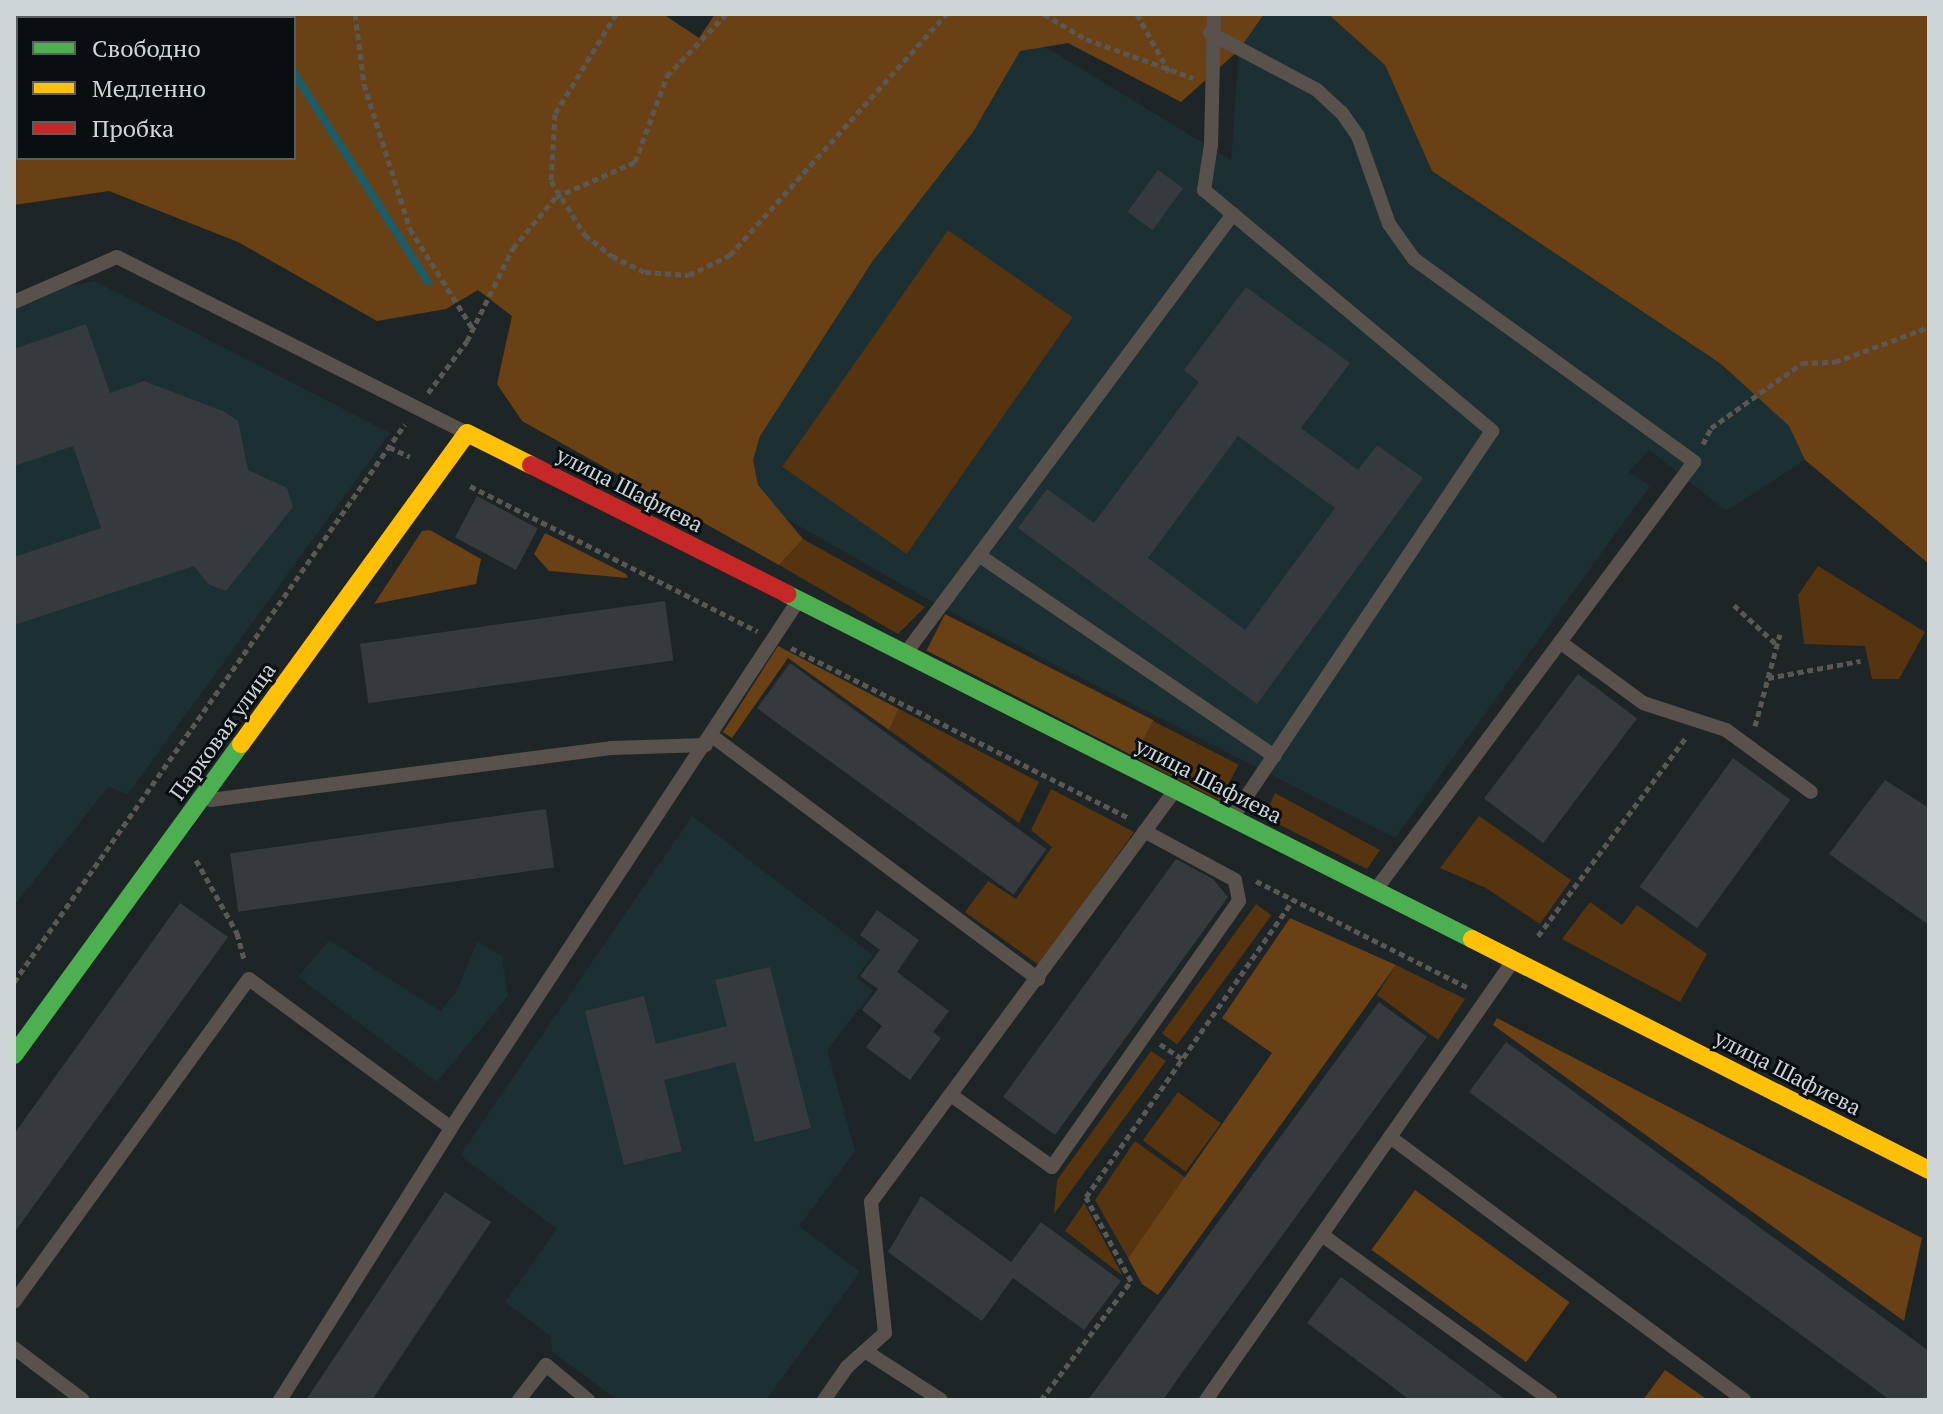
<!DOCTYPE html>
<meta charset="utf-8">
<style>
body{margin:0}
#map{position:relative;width:1943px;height:1414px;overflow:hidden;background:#1e2526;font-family:"PT Serif",serif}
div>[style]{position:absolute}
.built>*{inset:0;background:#1c2f33}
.green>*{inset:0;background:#55340f;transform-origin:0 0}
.forest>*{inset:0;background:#694114;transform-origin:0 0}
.stream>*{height:8px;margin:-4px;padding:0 4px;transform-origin:4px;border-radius:4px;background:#1d5b67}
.building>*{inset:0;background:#353b3c;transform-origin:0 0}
.path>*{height:5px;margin-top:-2.5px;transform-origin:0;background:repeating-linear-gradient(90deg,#5a5855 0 6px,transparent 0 10px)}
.lane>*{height:14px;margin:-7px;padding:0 7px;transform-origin:7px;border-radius:7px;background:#59524c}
.fast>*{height:18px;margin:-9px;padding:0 9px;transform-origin:9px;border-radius:9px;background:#4caf50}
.slow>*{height:18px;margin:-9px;padding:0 9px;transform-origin:9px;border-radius:9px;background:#ffc107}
.jam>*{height:18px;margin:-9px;padding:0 9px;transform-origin:9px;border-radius:9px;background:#c62828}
span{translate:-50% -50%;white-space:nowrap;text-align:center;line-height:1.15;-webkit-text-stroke:6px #090f10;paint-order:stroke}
.street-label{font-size:22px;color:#cdd5d7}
.frame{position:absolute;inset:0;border:16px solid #cdd5d7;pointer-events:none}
.legend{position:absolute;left:16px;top:16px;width:280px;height:144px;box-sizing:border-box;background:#090f10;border:2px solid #575e60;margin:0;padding:10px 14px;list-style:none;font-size:24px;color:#cdd5d7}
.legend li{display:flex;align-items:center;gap:16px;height:40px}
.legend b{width:40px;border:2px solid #575e60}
</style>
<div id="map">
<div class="built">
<div style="clip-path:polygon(1264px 14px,1328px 14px,1385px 65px,1432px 171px,1721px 364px,1789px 426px,1805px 460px,1726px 511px,1649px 450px,1629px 472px,1650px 486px,1395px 838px,940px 606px,690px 464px,1016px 29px,1231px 160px,1239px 50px)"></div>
<div style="clip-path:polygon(95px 281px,390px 433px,128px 794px,108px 787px,14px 906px,14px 297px)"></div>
<div style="clip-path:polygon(692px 816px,873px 955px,857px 977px,873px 991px,827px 1050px,855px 1151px,799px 1226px,860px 1272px,766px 1400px,618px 1400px,552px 1352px,551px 1336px,505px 1302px,557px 1229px,460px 1155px)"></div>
<div style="clip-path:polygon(329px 940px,440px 1011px,457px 991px,477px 942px,502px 956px,508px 996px,437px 1082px,298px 977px)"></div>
</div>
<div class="green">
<div style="left:948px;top:230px;width:152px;height:289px;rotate:35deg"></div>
<div style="clip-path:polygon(803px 539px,925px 607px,898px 634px,779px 565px)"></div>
<div style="clip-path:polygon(1818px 566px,1925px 632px,1899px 679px,1872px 679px,1865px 646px,1804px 644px,1798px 595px)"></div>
<div style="clip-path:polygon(899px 709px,1039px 782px,1019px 823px,889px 730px)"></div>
<div style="left:1153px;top:721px;width:96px;height:41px;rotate:27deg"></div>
<div style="clip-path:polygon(1051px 789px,1134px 832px,1039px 965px,965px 912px,988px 881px,1016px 899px,1052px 847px,1031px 830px)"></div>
<div style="clip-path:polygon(1275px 793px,1380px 850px,1367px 869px,1264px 817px)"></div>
<div style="clip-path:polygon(1479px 816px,1571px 880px,1540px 924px,1486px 888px,1440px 868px)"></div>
<div style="clip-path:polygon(1590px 902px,1622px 925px,1637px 905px,1707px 954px,1680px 1002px,1562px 939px)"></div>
<div style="left:1256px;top:904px;width:19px;height:160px;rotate:36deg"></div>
<div style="clip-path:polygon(1396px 965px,1465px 999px,1438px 1040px,1377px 995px)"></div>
<div style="clip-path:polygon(1151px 1051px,1166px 1061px,1054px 1214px,1057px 1180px)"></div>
<div style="left:1178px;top:1092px;width:53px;height:60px;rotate:36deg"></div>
<div style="clip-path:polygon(1135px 1141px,1186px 1178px,1128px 1258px,1095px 1200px)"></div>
<div style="clip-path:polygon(1084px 1203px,1123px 1276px,1065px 1231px)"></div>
</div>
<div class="forest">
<div style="clip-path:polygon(evenodd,14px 14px,663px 14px,699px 38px,715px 14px,1264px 14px,1239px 50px,1181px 102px,1068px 43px,1020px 51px,973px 132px,872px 262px,760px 436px,753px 460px,758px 485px,803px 539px,779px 565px,522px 421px,497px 384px,512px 316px,478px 290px,446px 309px,377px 321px,238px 242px,109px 191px,14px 205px,14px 14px,18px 18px,294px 18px,294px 158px,18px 158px,18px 18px)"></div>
<div style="clip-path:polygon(1328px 14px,1929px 14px,1929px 564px,1805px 460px,1789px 426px,1721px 364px,1432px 171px,1385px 65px)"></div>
<div style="clip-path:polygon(430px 530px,481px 559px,476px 584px,374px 604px,422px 531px)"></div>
<div style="clip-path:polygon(545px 533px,626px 574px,628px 578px,549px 571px,534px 554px)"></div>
<div style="left:945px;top:614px;width:234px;height:41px;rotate:27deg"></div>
<div style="clip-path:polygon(778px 646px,899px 709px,889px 730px,788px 658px,732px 738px,723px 732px)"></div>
<div style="clip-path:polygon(1290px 918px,1396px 965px,1158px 1295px,1142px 1284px,1128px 1258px,1272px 1053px,1222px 1018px)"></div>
<div style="clip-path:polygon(1497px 1018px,1922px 1238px,1904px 1321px,1493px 1025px)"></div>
<div style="left:1415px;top:1190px;width:191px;height:74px;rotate:36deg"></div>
<div style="clip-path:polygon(1665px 1370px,1708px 1400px,1643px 1400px)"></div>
</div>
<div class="stream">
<div style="left:269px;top:14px;width:4px;rotate:76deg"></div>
<div style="left:294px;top:73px;width:248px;rotate:57.3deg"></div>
</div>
<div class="building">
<div style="left:1158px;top:170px;width:31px;height:52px;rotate:36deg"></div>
<div style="clip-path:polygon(evenodd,1246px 287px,1350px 363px,1301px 428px,1358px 470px,1377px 445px,1423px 478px,1257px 704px,1018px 528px,1047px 489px,1094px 523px,1199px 382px,1184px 370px,1246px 287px,1238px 436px,1335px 508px,1245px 630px,1148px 558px,1238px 436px)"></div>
<div style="clip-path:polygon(86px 324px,110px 393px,144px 381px,223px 411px,238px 421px,248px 470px,287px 488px,293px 507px,226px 591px,208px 584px,194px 566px,14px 625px,14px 557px,101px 528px,73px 446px,14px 466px,14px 349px)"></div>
<div style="left:477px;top:496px;width:69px;height:47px;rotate:28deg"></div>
<div style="left:665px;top:601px;width:60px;height:308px;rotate:82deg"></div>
<div style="left:790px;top:663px;width:317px;height:56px;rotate:36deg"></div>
<div style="left:1578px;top:674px;width:74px;height:156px;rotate:37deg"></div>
<div style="left:1733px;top:758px;width:71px;height:159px;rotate:36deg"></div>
<div style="clip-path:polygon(1885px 780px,1929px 808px,1929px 925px,1829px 854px)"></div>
<div style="left:546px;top:809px;width:59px;height:319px;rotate:82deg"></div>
<div style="clip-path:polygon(1176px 859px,1213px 879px,1228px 897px,1055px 1135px,1003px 1097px)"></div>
<div style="clip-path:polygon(180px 903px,228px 937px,14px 1233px,14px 1134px)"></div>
<div style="clip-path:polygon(877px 910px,919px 940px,897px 972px,949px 1011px,933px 1032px,941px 1038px,910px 1080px,866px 1047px,882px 1026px,862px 1010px,878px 989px,860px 976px,880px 950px,860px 935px)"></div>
<div style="clip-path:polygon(770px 967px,811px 1128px,755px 1142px,735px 1062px,664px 1080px,682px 1151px,624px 1165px,585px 1011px,644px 996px,656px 1044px,727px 1026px,715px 980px)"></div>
<div style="clip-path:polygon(1379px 1002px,1427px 1037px,1184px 1370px,1163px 1400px,1088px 1400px)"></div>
<div style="clip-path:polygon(1506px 1042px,1929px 1351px,1929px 1400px,1890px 1400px,1469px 1092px)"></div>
<div style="clip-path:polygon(445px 1192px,491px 1222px,372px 1400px,306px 1400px)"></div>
<div style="clip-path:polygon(921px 1196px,1011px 1262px,1041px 1222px,1121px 1281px,1084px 1330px,1013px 1278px,982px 1321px,888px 1252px)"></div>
<div style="clip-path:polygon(1341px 1277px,1385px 1310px,1506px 1400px,1410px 1400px,1307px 1323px)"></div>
</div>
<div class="path">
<div style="left:355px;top:14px;width:71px;rotate:82.7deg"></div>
<div style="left:364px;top:84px;width:152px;rotate:72.4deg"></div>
<div style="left:410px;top:229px;width:118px;rotate:57.8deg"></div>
<div style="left:616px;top:14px;width:117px;rotate:121.4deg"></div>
<div style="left:555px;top:114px;width:67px;rotate:93.4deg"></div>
<div style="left:551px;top:181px;width:64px;rotate:57.8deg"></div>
<div style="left:585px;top:235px;width:34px;rotate:38deg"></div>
<div style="left:612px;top:256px;width:37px;rotate:26deg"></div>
<div style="left:645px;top:272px;width:44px;rotate:3.9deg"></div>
<div style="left:689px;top:275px;width:46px;rotate:-26deg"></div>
<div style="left:730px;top:255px;width:324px;rotate:-48.1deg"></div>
<div style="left:1044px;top:14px;width:49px;rotate:30.8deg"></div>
<div style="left:1086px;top:39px;width:114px;rotate:20deg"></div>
<div style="left:1137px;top:14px;width:66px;rotate:61.1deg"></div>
<div style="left:428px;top:393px;width:65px;rotate:-53.1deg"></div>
<div style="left:467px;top:341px;width:104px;rotate:-63.7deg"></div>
<div style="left:513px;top:248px;width:67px;rotate:-49.9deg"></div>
<div style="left:556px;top:197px;width:86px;rotate:-23.9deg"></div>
<div style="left:635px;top:162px;width:92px;rotate:-69.6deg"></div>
<div style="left:667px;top:76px;width:86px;rotate:-46.4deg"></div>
<div style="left:1703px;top:444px;width:18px;rotate:-63deg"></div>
<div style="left:1711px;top:428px;width:112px;rotate:-35.5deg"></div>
<div style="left:1802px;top:363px;width:33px;rotate:-2deg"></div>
<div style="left:1835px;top:362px;width:100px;rotate:-20.4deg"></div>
<div style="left:389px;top:447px;width:23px;rotate:25deg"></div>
<div style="left:470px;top:486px;width:322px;rotate:26.8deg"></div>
<div style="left:1734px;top:605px;width:59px;rotate:42.9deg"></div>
<div style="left:791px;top:648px;width:378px;rotate:26.7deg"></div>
<div style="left:1768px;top:678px;width:94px;rotate:-10.5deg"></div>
<div style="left:1755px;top:726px;width:95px;rotate:-74.8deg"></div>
<div style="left:196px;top:860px;width:84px;rotate:60.7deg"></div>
<div style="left:237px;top:933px;width:30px;rotate:75deg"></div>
<div style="left:1256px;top:881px;width:238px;rotate:26.7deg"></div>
<div style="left:1538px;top:936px;width:249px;rotate:-53.3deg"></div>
<div style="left:14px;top:982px;width:681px;rotate:-54.98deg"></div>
<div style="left:1160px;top:1044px;width:27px;rotate:34deg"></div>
<div style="left:1041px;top:1400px;width:149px;rotate:-52.9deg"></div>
<div style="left:1131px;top:1281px;width:95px;rotate:-118.2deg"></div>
<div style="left:1086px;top:1197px;width:362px;rotate:-55.1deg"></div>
</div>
<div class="lane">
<div style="left:1214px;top:14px;width:131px;rotate:91.3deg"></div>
<div style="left:1211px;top:145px;width:46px;rotate:98.8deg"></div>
<div style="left:1204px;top:190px;width:376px;rotate:39.9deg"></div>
<div style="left:1492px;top:431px;width:463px;rotate:123.9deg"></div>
<div style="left:1210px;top:33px;width:121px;rotate:28deg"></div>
<div style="left:1317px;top:90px;width:34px;rotate:43deg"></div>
<div style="left:1342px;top:113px;width:28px;rotate:55deg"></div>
<div style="left:1358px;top:136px;width:93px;rotate:70.6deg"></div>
<div style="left:1389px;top:224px;width:43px;rotate:54.5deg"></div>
<div style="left:1414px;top:259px;width:346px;rotate:35.9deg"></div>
<div style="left:1694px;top:462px;width:531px;rotate:126.65deg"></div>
<div style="left:14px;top:302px;width:112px;rotate:-23.6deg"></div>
<div style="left:117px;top:257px;width:387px;rotate:26.7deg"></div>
<div style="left:980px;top:556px;width:356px;rotate:34.2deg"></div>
<div style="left:1560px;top:642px;width:103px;rotate:36.3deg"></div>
<div style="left:1643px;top:703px;width:87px;rotate:18deg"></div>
<div style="left:1726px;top:730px;width:105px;rotate:36.1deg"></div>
<div style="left:908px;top:650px;width:544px;rotate:-53.3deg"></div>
<div style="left:712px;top:736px;width:407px;rotate:36.7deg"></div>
<div style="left:211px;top:800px;width:403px;rotate:-7.4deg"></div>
<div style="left:611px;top:748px;width:95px;rotate:-1.8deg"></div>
<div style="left:951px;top:1095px;width:124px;rotate:35.5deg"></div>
<div style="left:1052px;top:1167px;width:325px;rotate:-54.9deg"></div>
<div style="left:1239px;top:901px;width:21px;rotate:-101deg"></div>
<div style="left:1235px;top:880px;width:103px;rotate:-151.7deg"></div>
<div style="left:1390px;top:1137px;width:441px;rotate:36.6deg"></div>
<div style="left:1322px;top:1235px;width:282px;rotate:35.8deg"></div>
<div style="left:14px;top:1302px;width:399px;rotate:-54deg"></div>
<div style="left:249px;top:979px;width:251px;rotate:36.4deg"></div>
<div style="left:14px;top:1348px;width:86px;rotate:37deg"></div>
<div style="left:865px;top:1351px;width:90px;rotate:32.8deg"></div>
<div style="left:280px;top:1400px;width:321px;rotate:-57.8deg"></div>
<div style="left:451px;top:1128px;width:627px;rotate:-56.64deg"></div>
<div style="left:519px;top:1400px;width:44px;rotate:-52.4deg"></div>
<div style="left:546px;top:1365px;width:55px;rotate:39.8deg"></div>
<div style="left:824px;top:1400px;width:40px;rotate:-55.1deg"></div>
<div style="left:847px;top:1367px;width:51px;rotate:-41.8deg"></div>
<div style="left:885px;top:1333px;width:132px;rotate:-96.1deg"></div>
<div style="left:871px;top:1202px;width:508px;rotate:-53.56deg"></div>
<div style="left:1206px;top:1400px;width:532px;rotate:-55.03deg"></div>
</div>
<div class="fast">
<div style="left:787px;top:594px;width:767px;rotate:26.73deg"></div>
<div style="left:14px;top:1055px;width:385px;rotate:-53.9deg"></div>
</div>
<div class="slow">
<div style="left:241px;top:744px;width:384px;rotate:-54deg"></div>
<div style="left:467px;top:433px;width:72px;rotate:26.6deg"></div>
<div style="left:1472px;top:939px;width:512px;rotate:26.82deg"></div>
</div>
<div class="jam">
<div style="left:531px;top:465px;width:287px;rotate:26.7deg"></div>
</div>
<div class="street-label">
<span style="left:630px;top:489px;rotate:27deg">улица Шафиева</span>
<span style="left:222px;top:731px;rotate:-54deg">Парковая улица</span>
<span style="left:1209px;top:780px;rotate:27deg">улица Шафиева</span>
<span style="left:1788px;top:1072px;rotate:27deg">улица Шафиева</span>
</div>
<div class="frame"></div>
<ul class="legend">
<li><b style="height:10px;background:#4caf50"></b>Свободно</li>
<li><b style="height:10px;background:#ffc107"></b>Медленно</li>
<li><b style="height:10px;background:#c62828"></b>Пробка</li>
</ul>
</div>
